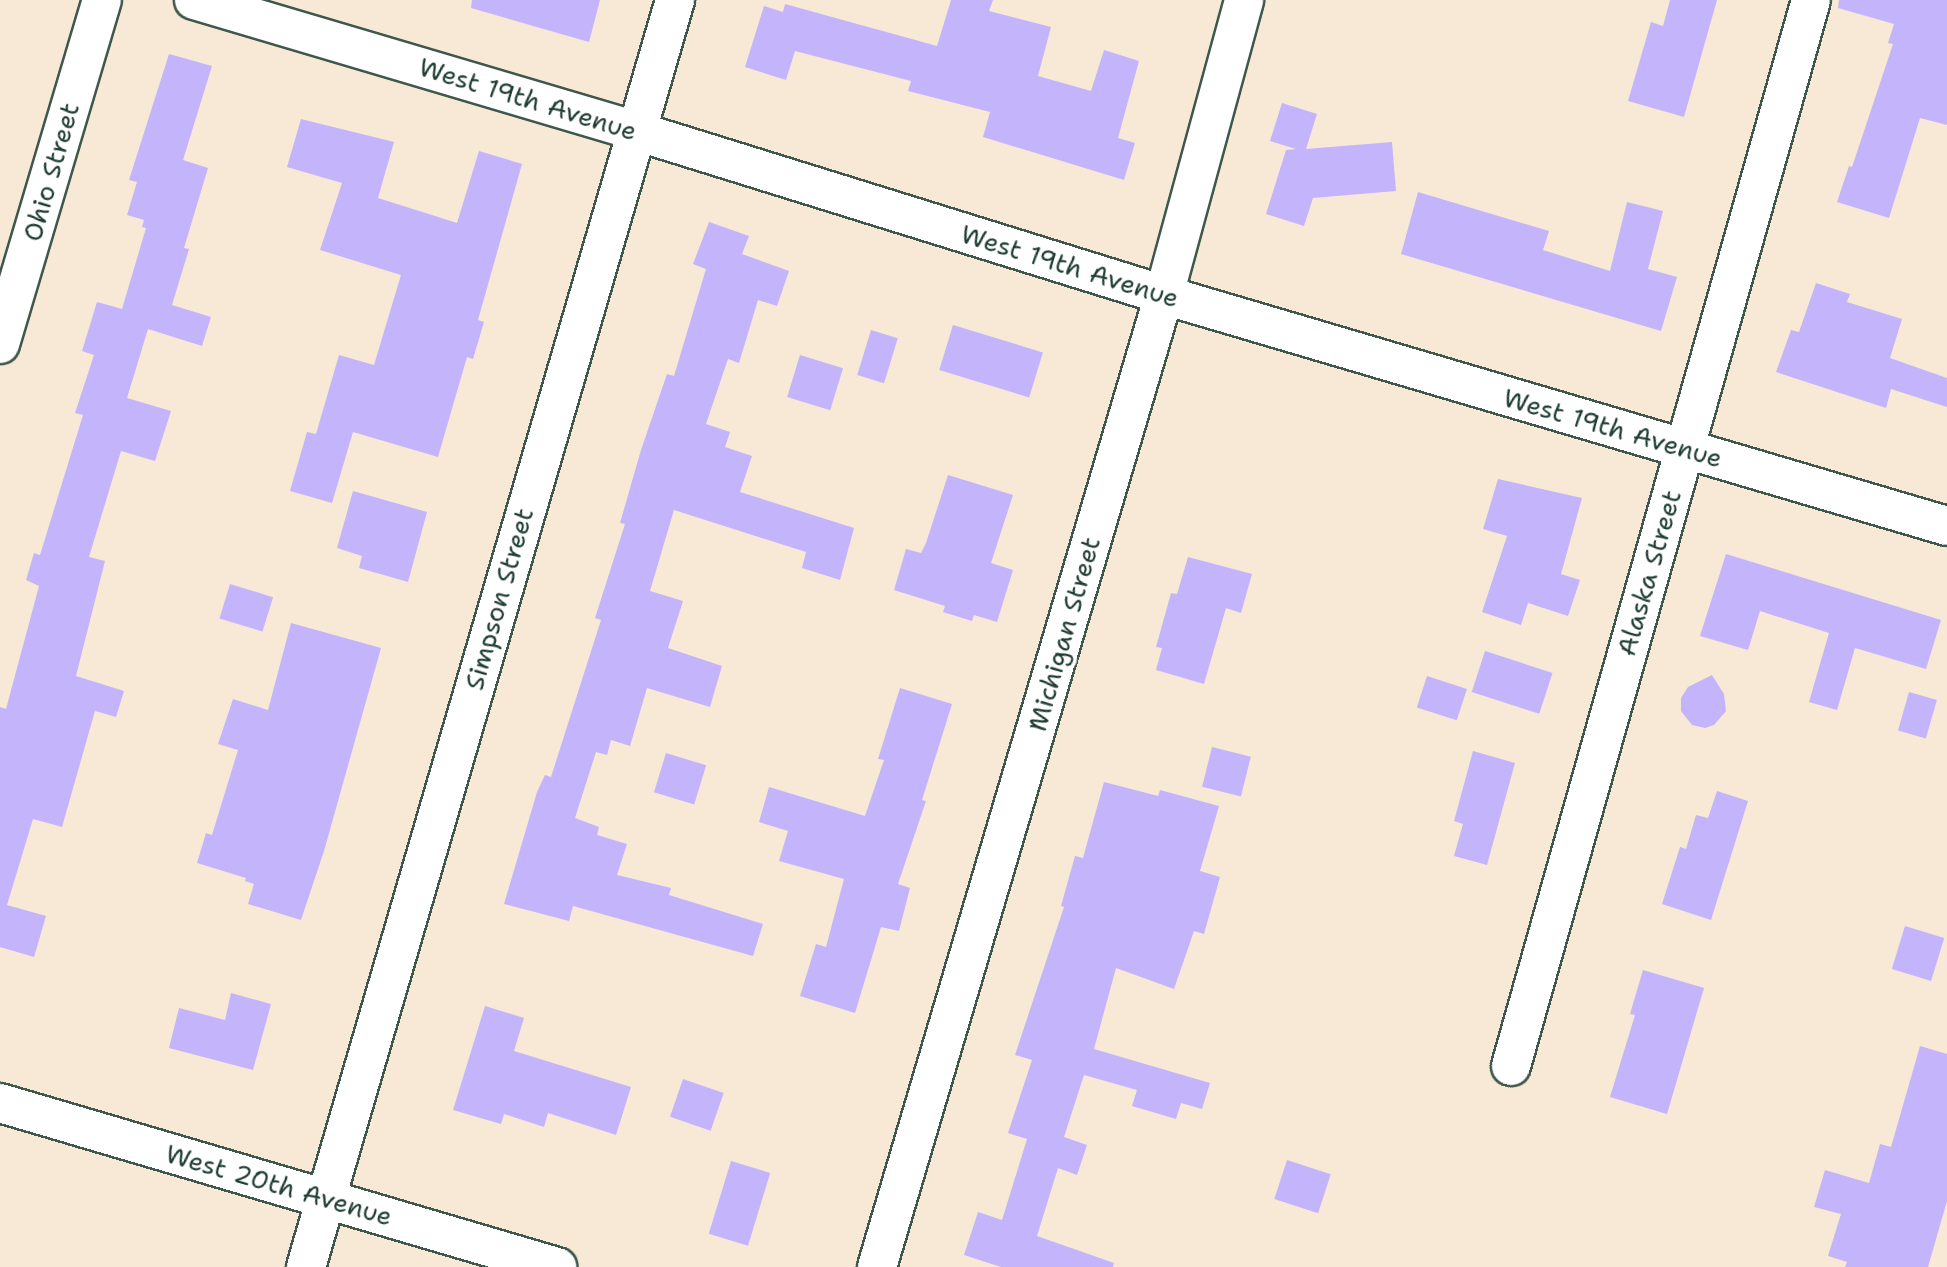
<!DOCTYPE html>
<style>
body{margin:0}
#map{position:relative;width:1947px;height:1267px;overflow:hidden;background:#f7e9d5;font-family:"Shantell Sans",sans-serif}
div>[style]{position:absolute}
.building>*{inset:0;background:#c4b4fc;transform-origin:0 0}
.roads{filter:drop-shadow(2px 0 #3f574c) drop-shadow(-2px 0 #3f574c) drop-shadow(0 2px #3f574c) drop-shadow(0 -2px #3f574c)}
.minor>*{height:38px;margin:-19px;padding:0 19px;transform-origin:19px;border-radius:19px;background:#fff}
.secondary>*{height:38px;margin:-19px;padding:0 19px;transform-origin:19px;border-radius:19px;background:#fff}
span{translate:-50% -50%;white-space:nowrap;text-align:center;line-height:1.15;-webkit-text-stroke:7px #fff;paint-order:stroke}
.street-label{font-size:26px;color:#1f3d34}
</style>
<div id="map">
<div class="building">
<div style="clip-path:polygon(472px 0,600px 0,589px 42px,471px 8px)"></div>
<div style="clip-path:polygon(951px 0,993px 0,989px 11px,1051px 27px,1038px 76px,1091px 91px,1104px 50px,1139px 61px,1118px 138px,1135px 143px,1124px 180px,983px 137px,990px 112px,908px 91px,911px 81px,795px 51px,786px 80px,745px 67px,764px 6px,783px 12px,785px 4px,937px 46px)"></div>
<div style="clip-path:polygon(1670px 0,1717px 0,1684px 117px,1628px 101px,1651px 22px,1663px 26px)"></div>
<div style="clip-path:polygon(1839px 0,1947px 0,1947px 125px,1920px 118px,1889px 218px,1837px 202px,1849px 166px,1852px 167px,1893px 44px,1888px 43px,1894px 24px,1838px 8px)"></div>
<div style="clip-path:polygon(169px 54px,212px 66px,183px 160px,208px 168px,184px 248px,189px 249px,172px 305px,211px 317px,202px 346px,148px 329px,127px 398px,171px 411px,155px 461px,121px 451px,89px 557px,105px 561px,76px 676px,124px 691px,116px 717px,95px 711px,62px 827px,33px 819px,7px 905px,46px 916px,34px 957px,0 947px,0 707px,6px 709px,39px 586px,26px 580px,34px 553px,40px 555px,83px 415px,75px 413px,94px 355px,82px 351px,97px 302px,122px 309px,146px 228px,142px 227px,144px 220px,127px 215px,137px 182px,129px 180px)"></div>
<div style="clip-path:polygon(1282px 103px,1317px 114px,1306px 149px,1392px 142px,1396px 191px,1313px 198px,1304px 226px,1266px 214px,1286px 150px,1296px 149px,1270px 141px)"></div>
<div style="clip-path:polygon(301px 119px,394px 142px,378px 198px,457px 223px,479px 151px,522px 164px,478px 320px,484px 322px,473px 359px,467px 357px,438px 457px,353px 432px,332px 503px,290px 491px,307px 432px,316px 434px,339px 355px,374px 365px,401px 275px,320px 250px,342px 183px,287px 167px)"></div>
<div style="clip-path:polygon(1418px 192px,1549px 231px,1543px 250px,1610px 271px,1627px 202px,1663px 211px,1648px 269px,1677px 277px,1661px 331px,1401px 254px)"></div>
<div style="clip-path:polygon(709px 222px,749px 236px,742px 254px,789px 271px,777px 306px,758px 300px,739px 363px,728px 359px,706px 424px,730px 432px,725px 447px,752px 456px,740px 492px,854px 528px,840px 580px,802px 568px,806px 552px,674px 510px,650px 591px,683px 601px,668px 648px,722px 666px,710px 707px,647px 688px,630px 746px,611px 740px,607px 755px,596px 752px,575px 818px,599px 827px,597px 835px,627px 844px,617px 875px,671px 888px,669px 895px,763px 924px,753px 956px,573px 906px,569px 921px,504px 904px,537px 792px,545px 775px,551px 777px,601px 620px,595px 618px,625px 524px,620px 523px,641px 450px,667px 374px,674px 376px,706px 269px,693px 264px)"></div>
<div style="clip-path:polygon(1816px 283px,1850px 294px,1847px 302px,1902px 319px,1890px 358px,1947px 378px,1947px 407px,1891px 389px,1886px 408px,1776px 372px,1791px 330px,1799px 332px)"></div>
<div style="left:953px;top:325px;width:94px;height:47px;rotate:17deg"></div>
<div style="left:871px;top:330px;width:28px;height:47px;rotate:17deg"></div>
<div style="left:800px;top:355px;width:45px;height:44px;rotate:17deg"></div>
<div style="clip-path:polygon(948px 475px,1013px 495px,991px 563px,1013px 570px,997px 622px,974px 615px,972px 621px,943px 612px,945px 606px,894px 590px,906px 549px,921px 553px,926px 543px)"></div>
<div style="clip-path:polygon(1498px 479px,1582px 498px,1561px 574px,1580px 580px,1568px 616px,1528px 603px,1521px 625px,1482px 612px,1507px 536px,1483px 529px)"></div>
<div style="clip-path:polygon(353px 491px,427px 512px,408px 582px,359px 568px,362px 556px,337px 548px)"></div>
<div style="clip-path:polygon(1726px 554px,1941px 620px,1926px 669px,1855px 648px,1837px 710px,1809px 702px,1829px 633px,1760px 611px,1748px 650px,1700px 636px)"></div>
<div style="clip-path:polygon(1188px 557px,1252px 574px,1241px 613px,1226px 608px,1204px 684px,1156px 670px,1162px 648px,1156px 647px,1171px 593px,1177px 594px)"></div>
<div style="left:230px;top:584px;width:45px;height:36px;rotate:17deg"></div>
<div style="clip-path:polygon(291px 623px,381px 648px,324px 851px,301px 920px,248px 904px,254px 884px,245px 881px,246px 878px,197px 863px,206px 833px,212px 835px,238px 750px,218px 744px,233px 699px,268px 710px)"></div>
<div style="left:1485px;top:651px;width:71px;height:43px;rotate:18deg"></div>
<div style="clip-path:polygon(1712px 675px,1724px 694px,1726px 711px,1714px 725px,1705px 728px,1692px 725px,1681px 711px,1681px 698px,1688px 687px)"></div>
<div style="left:1427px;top:676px;width:42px;height:33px;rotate:18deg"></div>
<div style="clip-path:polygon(900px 688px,952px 704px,922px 800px,926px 801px,898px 884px,910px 888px,899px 931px,881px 927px,855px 1013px,800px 996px,816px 944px,826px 947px,844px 879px,779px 861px,788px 831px,759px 822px,769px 787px,865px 816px,884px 760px,878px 759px)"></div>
<div style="left:1909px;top:692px;width:29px;height:40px;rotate:16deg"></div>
<div style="left:1212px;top:747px;width:40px;height:41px;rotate:14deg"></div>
<div style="clip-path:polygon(1473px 751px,1515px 763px,1487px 865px,1454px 856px,1463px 824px,1454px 821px)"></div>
<div style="left:666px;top:753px;width:42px;height:41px;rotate:17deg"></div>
<div style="clip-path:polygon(1104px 782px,1158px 796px,1160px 790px,1219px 806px,1200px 871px,1220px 877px,1204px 934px,1194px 931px,1174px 989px,1116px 968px,1094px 1049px,1210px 1083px,1202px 1109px,1181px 1103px,1176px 1119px,1132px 1106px,1137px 1090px,1084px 1075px,1064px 1137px,1087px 1145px,1077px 1175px,1058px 1168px,1037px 1236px,1114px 1263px,1113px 1267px,1001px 1267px,964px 1255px,978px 1212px,1002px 1220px,1027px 1139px,1008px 1133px,1032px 1060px,1015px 1055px,1064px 907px,1061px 906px,1075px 856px,1083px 858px)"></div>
<div style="clip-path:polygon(1717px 791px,1748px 801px,1711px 920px,1662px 904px,1680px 847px,1686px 849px,1696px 815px,1708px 818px)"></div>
<div style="left:1905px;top:926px;width:41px;height:45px;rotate:17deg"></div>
<div style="clip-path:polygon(1643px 970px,1704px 988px,1667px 1114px,1610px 1097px,1635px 1015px,1630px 1014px)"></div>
<div style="clip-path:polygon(231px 993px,271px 1004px,253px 1070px,169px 1048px,179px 1008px,225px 1020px)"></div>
<div style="clip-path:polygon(485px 1006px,524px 1018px,514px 1051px,631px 1087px,616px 1135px,548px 1113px,544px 1127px,504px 1114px,501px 1124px,453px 1110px)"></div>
<div style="clip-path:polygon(1920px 1046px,1947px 1054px,1947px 1201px,1928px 1267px,1845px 1267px,1847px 1262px,1828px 1256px,1841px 1214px,1814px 1207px,1825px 1170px,1869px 1183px,1880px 1144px,1891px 1147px)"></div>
<div style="left:683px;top:1079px;width:43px;height:40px;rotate:19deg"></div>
<div style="left:1287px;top:1160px;width:46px;height:41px;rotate:18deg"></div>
<div style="left:731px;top:1161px;width:41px;height:76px;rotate:17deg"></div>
</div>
<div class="roads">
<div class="minor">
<div style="left:194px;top:0;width:461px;rotate:16.5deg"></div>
<div style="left:636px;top:131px;width:553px;rotate:17.26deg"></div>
<div style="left:1164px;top:295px;width:816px;rotate:16.44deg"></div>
<div style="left:0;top:344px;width:359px;rotate:-73.5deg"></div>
<div style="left:1511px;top:1066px;width:1107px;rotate:-74.28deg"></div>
<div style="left:306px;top:1267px;width:1320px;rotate:-73.76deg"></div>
<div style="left:877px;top:1267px;width:1013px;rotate:-73.55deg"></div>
<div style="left:1164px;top:295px;width:306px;rotate:-74.8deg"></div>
</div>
<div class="secondary">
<div style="left:0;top:1103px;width:581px;rotate:16.41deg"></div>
</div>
</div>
<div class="street-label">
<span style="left:528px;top:99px;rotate:17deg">West 19th Avenue</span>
<span style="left:51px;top:172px;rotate:-74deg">Ohio Street</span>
<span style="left:1070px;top:266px;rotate:17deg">West 19th Avenue</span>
<span style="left:1613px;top:428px;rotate:16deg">West 19th Avenue</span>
<span style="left:1649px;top:573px;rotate:-74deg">Alaska Street</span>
<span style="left:499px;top:599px;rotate:-74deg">Simpson Street</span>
<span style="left:1064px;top:634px;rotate:-74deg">Michigan Street</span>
<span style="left:279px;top:1185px;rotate:16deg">West 20th Avenue</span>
</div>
</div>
